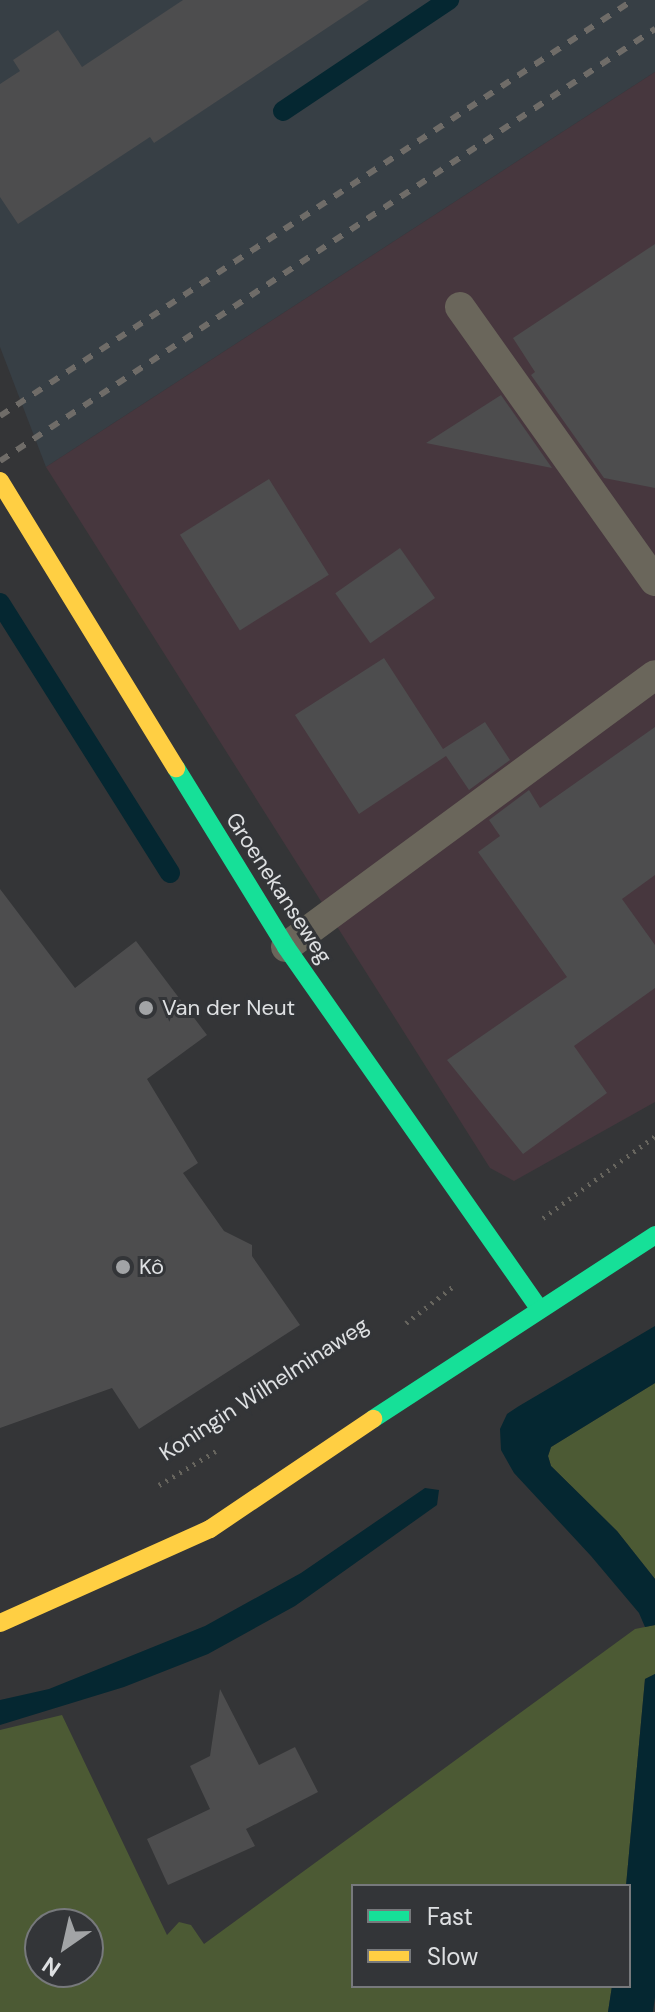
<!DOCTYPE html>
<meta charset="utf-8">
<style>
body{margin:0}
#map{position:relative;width:655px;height:2012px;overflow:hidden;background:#343537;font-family:"DM Sans",sans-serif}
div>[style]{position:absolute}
.built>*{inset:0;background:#373f45}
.industrial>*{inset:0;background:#47373e}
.green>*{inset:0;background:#4c5a34}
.water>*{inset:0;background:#052731}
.stream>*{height:20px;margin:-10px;padding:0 10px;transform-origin:10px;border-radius:10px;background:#052731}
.building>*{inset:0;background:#4d4d4e;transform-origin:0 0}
.path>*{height:5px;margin-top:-2.5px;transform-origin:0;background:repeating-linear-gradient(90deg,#67655e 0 2px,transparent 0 8px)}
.lane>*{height:30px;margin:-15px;padding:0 15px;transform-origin:15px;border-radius:15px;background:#6a665b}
.fast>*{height:18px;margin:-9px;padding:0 9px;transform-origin:9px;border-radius:9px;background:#16e098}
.slow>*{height:18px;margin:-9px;padding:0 9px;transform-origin:9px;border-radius:9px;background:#ffcf43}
.rail>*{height:6px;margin-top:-3px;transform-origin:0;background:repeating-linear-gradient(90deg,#6f6c68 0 10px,transparent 0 20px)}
.dots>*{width:22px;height:22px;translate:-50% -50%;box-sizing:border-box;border:4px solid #333538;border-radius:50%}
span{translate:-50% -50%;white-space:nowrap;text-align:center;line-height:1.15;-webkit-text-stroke:6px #333538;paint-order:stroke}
.street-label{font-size:22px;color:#dee0e2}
.poi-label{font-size:22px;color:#dee0e2}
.left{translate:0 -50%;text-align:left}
.legend{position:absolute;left:351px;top:1884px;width:280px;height:104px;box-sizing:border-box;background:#333538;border:2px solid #77797c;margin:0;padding:10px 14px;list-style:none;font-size:24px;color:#dee0e2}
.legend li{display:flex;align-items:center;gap:16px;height:40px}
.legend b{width:40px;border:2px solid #77797c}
.north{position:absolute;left:24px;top:1908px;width:80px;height:80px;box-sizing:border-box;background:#333538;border:2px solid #77797c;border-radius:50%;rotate:214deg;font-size:22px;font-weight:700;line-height:32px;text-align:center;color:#dee0e2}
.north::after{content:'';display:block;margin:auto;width:28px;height:36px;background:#a2a4a6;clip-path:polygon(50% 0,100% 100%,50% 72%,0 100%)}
</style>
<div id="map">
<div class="built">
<div style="clip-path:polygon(0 0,655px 0,655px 72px,46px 467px,0 347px)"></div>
</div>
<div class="industrial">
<div style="clip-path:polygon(655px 72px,655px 1102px,514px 1181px,490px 1168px,46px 467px)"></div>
</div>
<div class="green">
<div style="clip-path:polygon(655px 1383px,655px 1579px,617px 1531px,551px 1466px,548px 1456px,551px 1447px)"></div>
<div style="clip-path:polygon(evenodd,655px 1625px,655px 1674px,645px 1679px,626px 1886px,353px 1886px,353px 1986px,612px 1986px,608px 2012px,0 2012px,0 1730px,62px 1715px,167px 1935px,179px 1922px,191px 1925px,204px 1944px,635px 1629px,655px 1625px,40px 1924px,88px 1924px,88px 1972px,40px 1972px,40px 1924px)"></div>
</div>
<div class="water">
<div style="clip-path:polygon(655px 1326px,655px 1383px,551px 1447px,548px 1456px,551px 1466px,617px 1531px,655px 1579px,655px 1625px,645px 1627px,639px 1613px,591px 1556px,514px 1473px,501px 1450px,500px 1429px,507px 1414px,519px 1406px)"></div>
<div style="clip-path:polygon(425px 1488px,439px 1490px,437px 1505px,295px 1606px,208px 1654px,124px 1687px,0 1725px,0 1700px,49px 1689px,205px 1626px,301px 1573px)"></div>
<div style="clip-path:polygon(655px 1674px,655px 1997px,653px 2012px,608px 2012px,612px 1986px,629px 1986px,626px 1886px,645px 1679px)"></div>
</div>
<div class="stream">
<div style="left:283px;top:111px;width:200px;rotate:-33.8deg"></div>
<div style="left:0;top:603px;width:319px;rotate:57.8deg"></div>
</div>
<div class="building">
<div style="clip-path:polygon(183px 0,369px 0,154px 143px,150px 137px,18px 224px,0 197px,0 84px,20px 71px,13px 60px,58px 30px,82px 67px)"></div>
<div style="clip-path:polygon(655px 244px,655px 488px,604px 478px,531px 375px,535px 372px,513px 338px)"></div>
<div style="clip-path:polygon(501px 395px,552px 468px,426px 443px)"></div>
<div style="left:269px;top:479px;width:113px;height:105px;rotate:58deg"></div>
<div style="left:400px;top:548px;width:61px;height:79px;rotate:55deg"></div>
<div style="clip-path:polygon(384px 658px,443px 749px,485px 722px,510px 760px,469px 790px,446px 756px,359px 814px,295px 715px)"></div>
<div style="clip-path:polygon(655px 727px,655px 875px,622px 899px,655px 945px,655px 988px,574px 1046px,607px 1093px,523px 1154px,447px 1060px,567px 977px,478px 852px,500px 836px,489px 820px,529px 790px,540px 808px)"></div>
<div style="clip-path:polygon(0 889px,75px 988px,136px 941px,207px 1035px,147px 1079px,198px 1163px,183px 1173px,224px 1231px,252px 1245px,252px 1256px,300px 1325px,139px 1429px,112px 1388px,0 1428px)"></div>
<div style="clip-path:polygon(220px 1689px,259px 1765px,295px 1747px,318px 1792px,246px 1829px,255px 1846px,168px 1885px,147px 1839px,210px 1809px,190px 1766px,210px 1756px)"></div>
</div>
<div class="path">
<div style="left:543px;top:1218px;width:139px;rotate:-36.2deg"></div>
<div style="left:406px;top:1323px;width:62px;rotate:-37.8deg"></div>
<div style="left:159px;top:1485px;width:66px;rotate:-30.8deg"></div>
</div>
<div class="lane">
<div style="left:460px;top:307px;width:336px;rotate:54.6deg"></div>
<div style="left:286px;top:947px;width:458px;rotate:-36.4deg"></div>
</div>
<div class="fast">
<div style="left:176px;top:768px;width:210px;rotate:58.4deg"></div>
<div style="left:286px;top:947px;width:439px;rotate:55deg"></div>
<div style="left:373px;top:1419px;width:337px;rotate:-33.1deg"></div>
</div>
<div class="slow">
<div style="left:0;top:481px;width:337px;rotate:58.5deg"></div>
<div style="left:0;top:1623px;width:230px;rotate:-24.1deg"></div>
<div style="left:210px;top:1529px;width:197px;rotate:-34deg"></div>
</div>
<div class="rail">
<div style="left:0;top:416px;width:757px;rotate:-33.31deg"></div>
<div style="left:0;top:461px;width:785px;rotate:-33.41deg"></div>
</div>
<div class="dots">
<div style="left:146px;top:1008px;background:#a2a4a6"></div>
<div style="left:123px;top:1267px;background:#a2a4a6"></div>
</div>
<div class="street-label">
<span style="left:279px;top:888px;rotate:57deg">Groenekanseweg</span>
<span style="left:264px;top:1389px;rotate:-33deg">Koningin Wilhelminaweg</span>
</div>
<div class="poi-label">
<span class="left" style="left:162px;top:1008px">Van der Neut</span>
<span class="left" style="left:139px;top:1267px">Kô</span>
</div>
<ul class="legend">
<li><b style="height:10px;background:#16e098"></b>Fast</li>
<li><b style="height:10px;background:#ffcf43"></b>Slow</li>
</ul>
<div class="north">N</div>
</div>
